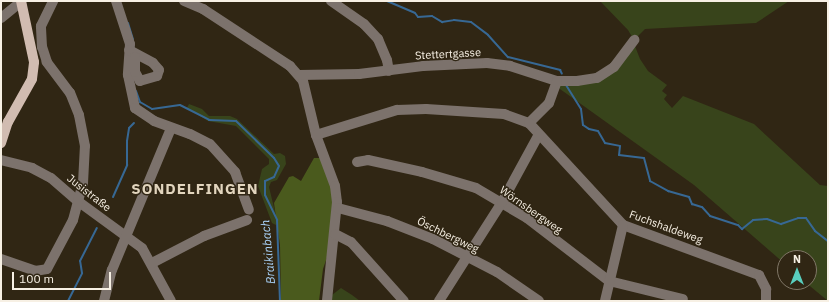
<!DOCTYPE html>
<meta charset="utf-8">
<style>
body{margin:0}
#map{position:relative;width:829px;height:302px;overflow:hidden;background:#302614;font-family:"IBM Plex Sans",sans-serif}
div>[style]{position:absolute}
.green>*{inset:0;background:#38441b}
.forest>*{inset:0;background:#4a5a1d}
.stream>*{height:2px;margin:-1px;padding:0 1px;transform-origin:1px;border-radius:1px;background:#376894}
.minor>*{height:10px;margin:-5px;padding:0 5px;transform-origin:5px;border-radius:5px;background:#7c726c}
.major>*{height:10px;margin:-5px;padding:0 5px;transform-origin:5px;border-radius:5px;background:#d1bcb1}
span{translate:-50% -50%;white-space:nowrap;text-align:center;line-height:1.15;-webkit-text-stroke:3px #302614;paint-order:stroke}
.street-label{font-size:11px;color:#f7f0e4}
.water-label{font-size:12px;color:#acd6fe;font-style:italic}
.district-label{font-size:15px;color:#e2d5be;font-weight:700;letter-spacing:1px}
.frame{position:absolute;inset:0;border:2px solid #f7f0e4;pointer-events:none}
.north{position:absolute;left:777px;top:250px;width:40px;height:40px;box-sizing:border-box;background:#302614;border:1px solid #807767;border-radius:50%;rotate:0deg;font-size:11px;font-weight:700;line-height:16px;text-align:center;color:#f7f0e4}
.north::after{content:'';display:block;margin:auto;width:14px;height:18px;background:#59cebe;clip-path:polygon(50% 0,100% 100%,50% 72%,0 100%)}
.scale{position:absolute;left:12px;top:272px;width:99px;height:18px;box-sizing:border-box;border:2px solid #f7f0e4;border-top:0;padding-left:5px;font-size:12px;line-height:14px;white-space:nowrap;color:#f7f0e4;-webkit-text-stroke:3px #302614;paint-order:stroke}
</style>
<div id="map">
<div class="green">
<div style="clip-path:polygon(600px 1px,789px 1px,756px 23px,645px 29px,634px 40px,628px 30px)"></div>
<div style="clip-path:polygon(633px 41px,640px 59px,648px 71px,667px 85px,662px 91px,667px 95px,664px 99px,672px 108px,683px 96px,754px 124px,820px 185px,828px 186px,828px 301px,805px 282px,809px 282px,809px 258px,785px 258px,785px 264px,694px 185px,539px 74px,554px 78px,594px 76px,608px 69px)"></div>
<div style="clip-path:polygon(189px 104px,202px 109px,209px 116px,230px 116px,237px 119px,274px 154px,280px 153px,285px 156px,286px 164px,277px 180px,271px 182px,269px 187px,277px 220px,276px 225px,272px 223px,258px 186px,262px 169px,269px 164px,269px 159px,236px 126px,208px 121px,187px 108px)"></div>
<div style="clip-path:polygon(341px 288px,352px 295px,360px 301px,331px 301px,332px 295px)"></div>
</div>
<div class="forest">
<div style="clip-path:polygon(314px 158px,324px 158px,332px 177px,335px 234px,323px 269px,319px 301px,281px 301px,280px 245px,274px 203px,289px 177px,293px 176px,301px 181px)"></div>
</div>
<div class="stream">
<div style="left:387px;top:1px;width:30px;rotate:23deg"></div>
<div style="left:415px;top:13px;width:5px;rotate:53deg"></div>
<div style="left:418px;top:17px;width:14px;rotate:-4deg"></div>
<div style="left:432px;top:16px;width:12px;rotate:31deg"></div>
<div style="left:442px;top:22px;width:12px;rotate:-9deg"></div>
<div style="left:454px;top:20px;width:17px;rotate:7deg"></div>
<div style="left:471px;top:22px;width:21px;rotate:37deg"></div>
<div style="left:488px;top:35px;width:30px;rotate:48deg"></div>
<div style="left:508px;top:57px;width:54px;rotate:14deg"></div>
<div style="left:560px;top:70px;width:4px;rotate:63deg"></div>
<div style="left:128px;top:23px;width:17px;rotate:73deg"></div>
<div style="left:566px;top:85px;width:28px;rotate:58deg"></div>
<div style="left:581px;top:109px;width:16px;rotate:83deg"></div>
<div style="left:583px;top:125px;width:7px;rotate:34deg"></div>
<div style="left:589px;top:129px;width:9px;rotate:13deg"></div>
<div style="left:598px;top:131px;width:14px;rotate:60deg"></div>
<div style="left:605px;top:143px;width:15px;rotate:11deg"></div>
<div style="left:620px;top:146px;width:9px;rotate:96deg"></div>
<div style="left:619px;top:155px;width:25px;rotate:7deg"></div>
<div style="left:644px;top:158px;width:24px;rotate:75deg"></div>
<div style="left:650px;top:181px;width:21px;rotate:29deg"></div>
<div style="left:668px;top:191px;width:22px;rotate:16deg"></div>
<div style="left:689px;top:197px;width:8px;rotate:67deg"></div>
<div style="left:692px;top:204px;width:10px;rotate:17deg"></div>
<div style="left:702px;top:207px;width:12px;rotate:48deg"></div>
<div style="left:710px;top:216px;width:29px;rotate:18deg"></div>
<div style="left:738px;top:225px;width:6px;rotate:45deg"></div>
<div style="left:742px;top:229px;width:14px;rotate:-39deg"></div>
<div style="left:753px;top:220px;width:14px;rotate:-4deg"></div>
<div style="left:767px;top:219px;width:15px;rotate:20deg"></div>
<div style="left:781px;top:224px;width:18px;rotate:-19deg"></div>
<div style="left:798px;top:218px;width:8px"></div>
<div style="left:806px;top:218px;width:16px;rotate:55deg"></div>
<div style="left:815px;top:231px;width:16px;rotate:38deg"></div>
<div style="left:136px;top:91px;width:12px;rotate:70deg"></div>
<div style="left:140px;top:102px;width:14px;rotate:30deg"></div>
<div style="left:152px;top:109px;width:28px;rotate:-8deg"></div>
<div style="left:180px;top:105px;width:33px;rotate:27deg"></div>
<div style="left:209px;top:120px;width:27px;rotate:2deg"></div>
<div style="left:236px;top:121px;width:53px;rotate:44.2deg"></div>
<div style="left:274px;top:158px;width:9px;rotate:58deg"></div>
<div style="left:279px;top:166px;width:12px;rotate:114deg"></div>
<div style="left:274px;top:177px;width:10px;rotate:156deg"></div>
<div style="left:265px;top:181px;width:14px;rotate:90deg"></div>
<div style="left:265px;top:195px;width:28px;rotate:64deg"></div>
<div style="left:277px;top:220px;width:81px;rotate:87.9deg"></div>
<div style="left:113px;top:197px;width:35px;rotate:-66deg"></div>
<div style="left:127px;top:165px;width:24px;rotate:-90deg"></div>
<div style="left:127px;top:141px;width:13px;rotate:-81deg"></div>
<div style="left:129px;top:128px;width:7px;rotate:-45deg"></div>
<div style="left:68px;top:301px;width:31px;rotate:-63deg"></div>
<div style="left:82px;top:273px;width:12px;rotate:-99deg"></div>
<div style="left:80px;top:261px;width:37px;rotate:-63deg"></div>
</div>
<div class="minor">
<div style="left:116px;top:1px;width:45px;rotate:72deg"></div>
<div style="left:130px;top:44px;width:31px;rotate:94deg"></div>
<div style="left:128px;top:75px;width:34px;rotate:78deg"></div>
<div style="left:135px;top:108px;width:23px;rotate:34deg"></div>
<div style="left:154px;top:121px;width:38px;rotate:20deg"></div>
<div style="left:190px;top:134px;width:22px;rotate:27deg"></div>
<div style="left:210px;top:144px;width:38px;rotate:48deg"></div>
<div style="left:235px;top:172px;width:40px;rotate:69.8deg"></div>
<div style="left:184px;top:1px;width:21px;rotate:23deg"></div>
<div style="left:203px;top:9px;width:104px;rotate:33.2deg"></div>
<div style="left:290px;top:66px;width:20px;rotate:49deg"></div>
<div style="left:303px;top:81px;width:56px;rotate:76.5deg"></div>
<div style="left:316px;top:135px;width:54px;rotate:69.6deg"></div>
<div style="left:335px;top:186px;width:16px;rotate:83deg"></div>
<div style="left:337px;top:202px;width:100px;rotate:95.8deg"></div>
<div style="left:331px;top:1px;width:40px;rotate:34.9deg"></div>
<div style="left:364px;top:24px;width:21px;rotate:47deg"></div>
<div style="left:378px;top:39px;width:23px;rotate:67deg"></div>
<div style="left:387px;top:60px;width:11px;rotate:80deg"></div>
<div style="left:1px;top:18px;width:26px;rotate:-39deg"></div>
<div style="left:129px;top:50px;width:27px;rotate:28deg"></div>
<div style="left:153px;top:63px;width:9px;rotate:49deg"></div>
<div style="left:159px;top:70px;width:6px;rotate:108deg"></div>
<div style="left:157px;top:76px;width:18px;rotate:164deg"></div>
<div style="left:140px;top:81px;width:10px;rotate:-119deg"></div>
<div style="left:135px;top:72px;width:15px;rotate:-90deg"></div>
<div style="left:299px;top:75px;width:60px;rotate:-1deg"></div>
<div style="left:359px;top:74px;width:64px;rotate:-7.1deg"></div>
<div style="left:423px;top:66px;width:64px;rotate:-2.7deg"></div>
<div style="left:487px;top:63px;width:23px;rotate:7deg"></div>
<div style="left:510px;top:66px;width:49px;rotate:17.7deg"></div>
<div style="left:557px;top:81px;width:20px"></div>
<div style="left:577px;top:81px;width:20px;rotate:-9deg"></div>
<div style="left:597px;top:78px;width:20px;rotate:-33deg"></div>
<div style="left:614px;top:67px;width:34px;rotate:-53deg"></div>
<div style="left:529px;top:123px;width:28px;rotate:-45deg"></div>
<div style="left:549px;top:103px;width:23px;rotate:-70deg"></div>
<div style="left:316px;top:135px;width:85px;rotate:-17.2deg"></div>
<div style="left:397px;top:110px;width:29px;rotate:-2deg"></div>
<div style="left:426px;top:109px;width:78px;rotate:3.7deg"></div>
<div style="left:504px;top:114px;width:27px;rotate:20deg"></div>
<div style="left:529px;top:123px;width:139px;rotate:47.3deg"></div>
<div style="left:623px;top:225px;width:145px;rotate:20.2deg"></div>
<div style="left:759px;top:275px;width:16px;rotate:63deg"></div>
<div style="left:766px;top:289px;width:12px;rotate:90deg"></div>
<div style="left:1px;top:160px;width:32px;rotate:14deg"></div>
<div style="left:32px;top:168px;width:21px;rotate:28deg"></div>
<div style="left:51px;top:178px;width:37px;rotate:41deg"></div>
<div style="left:79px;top:202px;width:78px;rotate:36.1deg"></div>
<div style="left:142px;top:248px;width:60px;rotate:61.3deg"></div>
<div style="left:357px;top:162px;width:11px;rotate:-10deg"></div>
<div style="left:368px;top:160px;width:55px;rotate:12.5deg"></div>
<div style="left:422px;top:172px;width:56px;rotate:16.5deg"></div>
<div style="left:476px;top:188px;width:59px;rotate:30.5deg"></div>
<div style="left:527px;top:218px;width:103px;rotate:37.5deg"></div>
<div style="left:609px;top:281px;width:76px;rotate:13.7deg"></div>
<div style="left:338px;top:208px;width:51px;rotate:14.9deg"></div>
<div style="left:387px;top:221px;width:49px;rotate:21.4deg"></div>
<div style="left:433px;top:239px;width:72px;rotate:27.3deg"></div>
<div style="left:497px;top:272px;width:51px;rotate:34.6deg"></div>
<div style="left:335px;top:234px;width:18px;rotate:27deg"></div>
<div style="left:351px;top:242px;width:79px;rotate:48.1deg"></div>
<div style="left:1px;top:259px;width:36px;rotate:19deg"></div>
<div style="left:35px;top:271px;width:12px;rotate:-9deg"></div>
<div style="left:47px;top:269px;width:55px;rotate:-62deg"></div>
<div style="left:73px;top:220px;width:38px;rotate:-75deg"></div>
<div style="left:83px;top:183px;width:37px;rotate:-87deg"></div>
<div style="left:85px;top:146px;width:32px;rotate:-101deg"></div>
<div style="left:79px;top:115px;width:24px;rotate:-112deg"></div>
<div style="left:70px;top:93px;width:39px;rotate:-127deg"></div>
<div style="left:47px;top:62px;width:16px;rotate:-108deg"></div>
<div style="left:42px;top:47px;width:21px;rotate:-93deg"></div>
<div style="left:41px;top:26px;width:28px;rotate:-64deg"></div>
<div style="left:152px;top:263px;width:59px;rotate:-27.4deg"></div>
<div style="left:204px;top:236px;width:46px;rotate:-20.4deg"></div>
<div style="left:104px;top:301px;width:32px;rotate:-76deg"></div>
<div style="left:112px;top:270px;width:154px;rotate:-67.4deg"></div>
<div style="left:439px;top:301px;width:117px;rotate:-57.5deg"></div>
<div style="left:502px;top:202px;width:77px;rotate:-61.4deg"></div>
<div style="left:605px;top:301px;width:78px;rotate:-76.7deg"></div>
</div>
<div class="major">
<div style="left:1px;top:143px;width:22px;rotate:-72deg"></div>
<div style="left:8px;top:122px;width:49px;rotate:-60.8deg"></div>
<div style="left:32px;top:79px;width:17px;rotate:-83deg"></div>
<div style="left:34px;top:62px;width:62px;rotate:-102deg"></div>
</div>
<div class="street-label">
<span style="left:448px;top:54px;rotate:-3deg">Stettertgasse</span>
<span style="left:89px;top:193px;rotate:38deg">Jusistraße</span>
<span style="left:531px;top:210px;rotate:35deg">Wörnsbergweg</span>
<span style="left:666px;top:227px;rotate:20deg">Fuchshaldeweg</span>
<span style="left:448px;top:235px;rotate:26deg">Öschbergweg</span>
</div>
<div class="water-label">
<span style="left:268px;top:252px;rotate:-95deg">Braikinbach</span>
</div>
<div class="district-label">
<span style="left:195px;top:189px">SONDELFINGEN</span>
</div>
<div class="frame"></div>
<div class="north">N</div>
<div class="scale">100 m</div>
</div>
